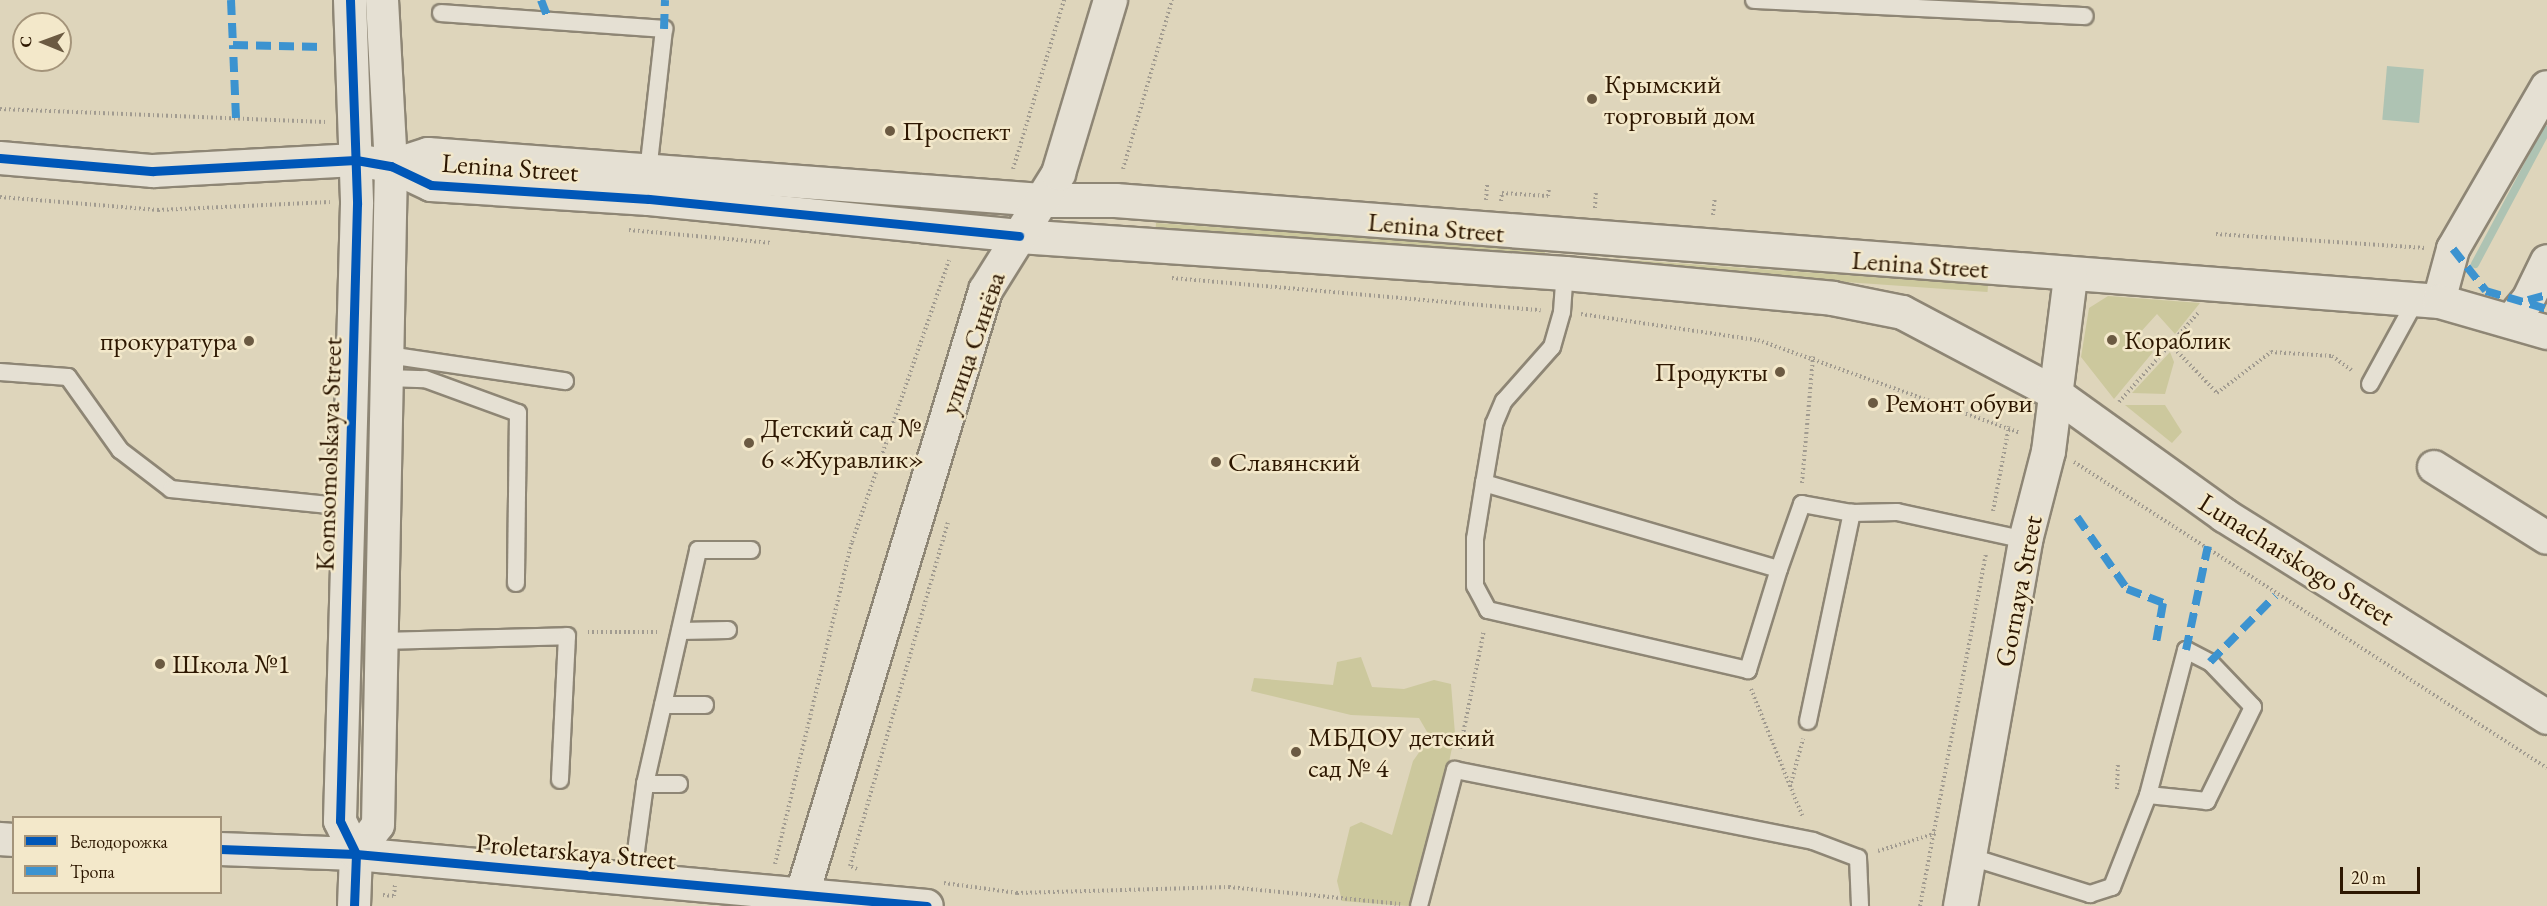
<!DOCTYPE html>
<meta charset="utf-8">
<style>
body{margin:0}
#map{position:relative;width:2547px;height:906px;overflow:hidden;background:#ded5bb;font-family:"EB Garamond",serif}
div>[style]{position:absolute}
.green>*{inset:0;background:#ccc89d;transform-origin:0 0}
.water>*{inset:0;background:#aec3b3;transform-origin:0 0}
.stream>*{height:8px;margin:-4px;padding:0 4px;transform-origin:4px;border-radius:4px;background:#aec3b3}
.path>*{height:4px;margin-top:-2px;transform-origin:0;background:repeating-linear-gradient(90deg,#a19b90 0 1.5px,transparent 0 4.5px)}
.roads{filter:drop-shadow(2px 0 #8e8675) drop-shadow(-2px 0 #8e8675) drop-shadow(0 2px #8e8675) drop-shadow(0 -2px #8e8675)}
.lane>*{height:16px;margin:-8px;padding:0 8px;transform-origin:8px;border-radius:8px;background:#e5e0d3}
.street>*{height:32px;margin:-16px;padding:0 16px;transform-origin:16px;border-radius:16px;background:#e5e0d3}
.secondary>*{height:33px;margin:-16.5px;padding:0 16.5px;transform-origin:16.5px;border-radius:16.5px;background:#e5e0d3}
.quiet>*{height:8px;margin-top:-4px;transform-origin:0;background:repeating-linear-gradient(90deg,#3c93d0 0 15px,transparent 0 23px)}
.cycleway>*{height:9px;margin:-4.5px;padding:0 4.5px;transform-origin:4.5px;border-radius:4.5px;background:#0057b8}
.dots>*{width:16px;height:16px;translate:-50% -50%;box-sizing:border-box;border:3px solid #f3e8ca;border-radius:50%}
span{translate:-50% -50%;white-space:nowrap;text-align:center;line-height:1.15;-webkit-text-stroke:5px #f3e8ca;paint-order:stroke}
.poi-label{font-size:27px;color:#2d1701}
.left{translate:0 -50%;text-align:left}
.right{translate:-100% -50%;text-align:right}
.street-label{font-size:27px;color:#2d1701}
.legend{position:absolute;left:12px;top:816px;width:210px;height:78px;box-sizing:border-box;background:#f3e8ca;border:2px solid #a4947a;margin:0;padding:8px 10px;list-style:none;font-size:18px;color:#2d1701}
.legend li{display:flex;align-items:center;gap:12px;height:30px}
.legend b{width:30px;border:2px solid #a4947a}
.north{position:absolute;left:12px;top:12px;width:60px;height:60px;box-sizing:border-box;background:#f3e8ca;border:2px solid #a4947a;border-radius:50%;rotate:271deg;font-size:16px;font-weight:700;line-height:24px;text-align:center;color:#2d1701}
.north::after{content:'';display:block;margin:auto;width:21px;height:27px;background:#6b5a42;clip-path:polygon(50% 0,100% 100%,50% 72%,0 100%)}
.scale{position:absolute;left:2340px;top:867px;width:80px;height:27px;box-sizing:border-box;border:3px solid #2d1701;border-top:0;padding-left:8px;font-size:18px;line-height:21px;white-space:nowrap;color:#2d1701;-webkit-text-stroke:4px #f3e8ca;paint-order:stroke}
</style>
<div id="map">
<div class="green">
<div style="left:1156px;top:223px;width:390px;height:7px;rotate:4deg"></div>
<div style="left:1588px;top:257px;width:401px;height:7px;rotate:4deg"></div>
<div style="clip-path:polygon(2108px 296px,2200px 303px,2175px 334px,2157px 314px,2137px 336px,2153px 352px,2114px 399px,2081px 357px,2089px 308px)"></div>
<div style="clip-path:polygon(2170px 352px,2174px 362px,2165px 394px,2132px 393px)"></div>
<div style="clip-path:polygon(2125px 405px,2165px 405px,2182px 432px,2172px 443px)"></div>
<div style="clip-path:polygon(1361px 657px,1372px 687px,1404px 689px,1434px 680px,1451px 684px,1455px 734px,1419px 902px,1407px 906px,1342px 901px,1337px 881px,1350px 827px,1361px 822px,1392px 835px,1413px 761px,1430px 737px,1419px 718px,1351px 715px,1251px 691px,1254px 678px,1333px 685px,1337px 662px)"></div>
</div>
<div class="water">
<div style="left:2387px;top:66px;width:37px;height:54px;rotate:5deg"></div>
</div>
<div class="stream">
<div style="left:2475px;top:264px;width:152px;rotate:-61.8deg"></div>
</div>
<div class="path">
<div style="left:0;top:109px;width:326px;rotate:2.3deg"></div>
<div style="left:1013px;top:169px;width:177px;rotate:-73.2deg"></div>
<div style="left:1123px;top:169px;width:176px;rotate:-73.8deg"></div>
<div style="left:0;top:197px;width:159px;rotate:4.7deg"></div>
<div style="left:158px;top:210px;width:172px;rotate:-2.7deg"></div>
<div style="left:1486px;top:200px;width:16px;rotate:-86deg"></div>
<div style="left:1501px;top:201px;width:8px;rotate:-83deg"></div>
<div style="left:1502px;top:193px;width:46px;rotate:3.7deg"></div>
<div style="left:1548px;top:196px;width:8px;rotate:-83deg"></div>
<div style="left:1595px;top:208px;width:18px;rotate:-87deg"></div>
<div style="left:1713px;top:215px;width:18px;rotate:-84deg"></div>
<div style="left:629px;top:230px;width:143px;rotate:5.2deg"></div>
<div style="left:2216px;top:234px;width:210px;rotate:3.8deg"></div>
<div style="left:1172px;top:278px;width:370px;rotate:5deg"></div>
<div style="left:1581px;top:314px;width:179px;rotate:8.4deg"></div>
<div style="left:1758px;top:340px;width:278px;rotate:19.5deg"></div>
<div style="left:2171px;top:345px;width:66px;rotate:46.2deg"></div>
<div style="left:2217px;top:393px;width:68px;rotate:-37.2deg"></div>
<div style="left:2271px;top:352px;width:61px;rotate:3.8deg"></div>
<div style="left:2332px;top:356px;width:26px;rotate:36deg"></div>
<div style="left:2119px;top:402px;width:119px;rotate:-48.4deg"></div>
<div style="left:2074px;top:462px;width:563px;rotate:32.9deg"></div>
<div style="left:1802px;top:483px;width:127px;rotate:-85deg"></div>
<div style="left:1993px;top:511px;width:86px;rotate:-79.3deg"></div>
<div style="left:588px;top:632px;width:70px"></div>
<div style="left:1751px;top:689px;width:139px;rotate:68deg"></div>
<div style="left:1460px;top:749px;width:121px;rotate:-78.6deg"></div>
<div style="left:1790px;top:787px;width:50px;rotate:-74.8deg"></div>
<div style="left:2117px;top:789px;width:25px;rotate:-88deg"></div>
<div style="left:1878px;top:851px;width:62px;rotate:-17deg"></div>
<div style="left:775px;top:864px;width:331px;rotate:-76.6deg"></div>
<div style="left:852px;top:542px;width:298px;rotate:-71deg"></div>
<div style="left:857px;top:869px;width:8px;rotate:-157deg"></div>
<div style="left:850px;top:866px;width:357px;rotate:-74.1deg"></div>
<div style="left:944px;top:883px;width:74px;rotate:7.8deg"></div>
<div style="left:1017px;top:893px;width:212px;rotate:-1.6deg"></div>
<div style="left:1229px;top:887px;width:172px;rotate:5.7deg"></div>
<div style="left:383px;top:895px;width:11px;rotate:5deg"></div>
<div style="left:394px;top:896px;width:11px;rotate:-85deg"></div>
<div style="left:1920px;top:906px;width:359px;rotate:-79.4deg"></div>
</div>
<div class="roads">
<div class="lane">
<div style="left:1754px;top:0;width:331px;rotate:2.8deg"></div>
<div style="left:441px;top:13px;width:224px;rotate:4.1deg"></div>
<div style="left:664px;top:29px;width:144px;rotate:96.4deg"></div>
<div style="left:388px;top:355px;width:179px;rotate:8.4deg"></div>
<div style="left:0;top:372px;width:68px;rotate:4.2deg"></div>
<div style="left:68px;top:377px;width:90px;rotate:54.5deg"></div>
<div style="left:120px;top:450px;width:64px;rotate:37.4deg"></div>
<div style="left:171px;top:489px;width:178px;rotate:5.8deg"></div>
<div style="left:387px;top:378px;width:38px;rotate:2deg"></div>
<div style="left:425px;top:379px;width:99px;rotate:20.1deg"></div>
<div style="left:518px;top:413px;width:170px;rotate:90.7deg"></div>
<div style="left:2370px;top:384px;width:96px;rotate:-61.3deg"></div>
<div style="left:1484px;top:483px;width:307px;rotate:16.3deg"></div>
<div style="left:1779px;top:569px;width:106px;rotate:107.1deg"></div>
<div style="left:1748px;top:670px;width:267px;rotate:-167deg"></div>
<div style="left:1488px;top:610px;width:27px;rotate:-118deg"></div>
<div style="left:1475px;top:586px;width:47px;rotate:-90deg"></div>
<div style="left:1475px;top:539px;width:57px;rotate:-80.9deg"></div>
<div style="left:1484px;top:483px;width:60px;rotate:-80.4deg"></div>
<div style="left:1494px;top:424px;width:25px;rotate:-67deg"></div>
<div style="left:1504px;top:401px;width:72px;rotate:-48.4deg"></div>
<div style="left:1552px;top:347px;width:36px;rotate:-74deg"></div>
<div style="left:1562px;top:312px;width:39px;rotate:-86deg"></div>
<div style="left:1779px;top:569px;width:69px;rotate:-70.5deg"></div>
<div style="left:1802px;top:504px;width:51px;rotate:10.2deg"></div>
<div style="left:1852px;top:513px;width:45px;rotate:-1.3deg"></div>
<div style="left:1897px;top:512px;width:131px;rotate:12.3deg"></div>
<div style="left:680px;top:631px;width:48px;rotate:-1.2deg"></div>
<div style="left:381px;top:641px;width:186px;rotate:-1.5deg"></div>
<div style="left:567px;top:636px;width:144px;rotate:92.8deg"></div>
<div style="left:663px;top:705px;width:42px"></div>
<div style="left:1808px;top:721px;width:213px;rotate:-78.1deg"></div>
<div style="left:645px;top:784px;width:34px"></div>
<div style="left:1971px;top:857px;width:125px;rotate:17.3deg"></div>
<div style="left:2090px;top:894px;width:23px;rotate:-18deg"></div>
<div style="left:2112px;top:887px;width:99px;rotate:-68.6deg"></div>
<div style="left:2148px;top:795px;width:150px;rotate:-75.3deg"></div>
<div style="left:2186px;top:650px;width:27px;rotate:27deg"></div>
<div style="left:2210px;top:662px;width:62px;rotate:46.3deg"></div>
<div style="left:2253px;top:707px;width:105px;rotate:116.1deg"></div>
<div style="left:2207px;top:801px;width:59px;rotate:-174.2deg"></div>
<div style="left:624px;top:878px;width:30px;rotate:-66deg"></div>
<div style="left:636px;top:851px;width:68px;rotate:-82.3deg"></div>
<div style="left:645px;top:784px;width:240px;rotate:-77.2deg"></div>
<div style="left:698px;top:550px;width:53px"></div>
<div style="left:1419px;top:906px;width:141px;rotate:-75.2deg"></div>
<div style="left:1455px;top:770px;width:365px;rotate:11.2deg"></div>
<div style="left:1813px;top:841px;width:48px;rotate:20.7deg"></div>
<div style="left:1858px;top:858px;width:48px;rotate:87.6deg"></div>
</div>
<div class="street">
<div style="left:350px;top:0;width:204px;rotate:88deg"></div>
<div style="left:357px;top:204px;width:617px;rotate:91.58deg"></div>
<div style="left:340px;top:821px;width:37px;rotate:64deg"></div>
<div style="left:356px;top:854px;width:52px;rotate:92.2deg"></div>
<div style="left:0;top:158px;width:154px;rotate:4.9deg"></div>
<div style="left:153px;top:171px;width:203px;rotate:-3.1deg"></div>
<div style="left:356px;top:160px;width:36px;rotate:10deg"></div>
<div style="left:391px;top:166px;width:44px;rotate:25.4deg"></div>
<div style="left:431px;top:185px;width:218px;rotate:3.7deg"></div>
<div style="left:649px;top:199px;width:372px;rotate:5.7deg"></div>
<div style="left:391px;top:166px;width:39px;rotate:-18deg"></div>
<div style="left:428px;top:154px;width:615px;rotate:4.29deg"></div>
<div style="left:2439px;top:301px;width:54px;rotate:-74.9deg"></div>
<div style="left:2453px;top:249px;width:187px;rotate:-59.9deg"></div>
<div style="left:2511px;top:320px;width:26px;rotate:-50deg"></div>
<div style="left:2528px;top:300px;width:43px;rotate:-64deg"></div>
<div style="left:2434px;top:467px;width:133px;rotate:32.1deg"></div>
<div style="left:0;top:839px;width:14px;rotate:4deg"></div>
<div style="left:220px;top:849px;width:136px;rotate:2.1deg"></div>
<div style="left:356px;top:854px;width:573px;rotate:5.2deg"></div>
<div style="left:356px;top:854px;width:36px;rotate:-53deg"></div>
<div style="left:378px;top:825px;width:659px;rotate:-88.87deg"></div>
<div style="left:391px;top:166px;width:166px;rotate:-93.1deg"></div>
</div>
<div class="secondary">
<div style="left:1041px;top:200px;width:74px"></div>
<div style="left:1115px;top:200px;width:1328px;rotate:4.36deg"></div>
<div style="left:2439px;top:301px;width:112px;rotate:16deg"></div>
<div style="left:1019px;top:236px;width:547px;rotate:3.88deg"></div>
<div style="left:1565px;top:273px;width:268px;rotate:5.3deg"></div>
<div style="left:1832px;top:298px;width:71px;rotate:11.3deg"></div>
<div style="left:1902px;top:312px;width:171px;rotate:27.9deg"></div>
<div style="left:2053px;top:392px;width:211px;rotate:35.7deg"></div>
<div style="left:2224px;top:515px;width:381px;rotate:32deg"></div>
<div style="left:798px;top:906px;width:644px;rotate:-73.11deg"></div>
<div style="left:985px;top:290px;width:138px;rotate:-58deg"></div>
<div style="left:1058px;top:173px;width:181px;rotate:-73.3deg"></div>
<div style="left:1960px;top:906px;width:372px;rotate:-79.9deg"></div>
<div style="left:2025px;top:540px;width:92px;rotate:-75.5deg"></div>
<div style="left:2048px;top:451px;width:176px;rotate:-82.8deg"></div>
</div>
</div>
<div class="quiet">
<div style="left:231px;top:0;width:45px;rotate:87.5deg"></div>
<div style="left:541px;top:0;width:19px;rotate:69deg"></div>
<div style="left:664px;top:29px;width:29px;rotate:-88deg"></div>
<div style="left:236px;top:118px;width:73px;rotate:-92.4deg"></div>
<div style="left:233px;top:45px;width:90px;rotate:1.3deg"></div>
<div style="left:2453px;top:249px;width:53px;rotate:51.8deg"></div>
<div style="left:2486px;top:291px;width:64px;rotate:16.4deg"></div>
<div style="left:2528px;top:300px;width:20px;rotate:-15deg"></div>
<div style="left:2077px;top:517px;width:88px;rotate:55.2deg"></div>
<div style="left:2127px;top:589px;width:39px;rotate:21deg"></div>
<div style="left:2163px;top:603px;width:41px;rotate:99.9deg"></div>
<div style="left:2186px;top:650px;width:106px;rotate:-78.1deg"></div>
<div style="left:2210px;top:662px;width:93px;rotate:-45.4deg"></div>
</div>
<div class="cycleway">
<div style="left:350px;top:0;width:204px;rotate:88deg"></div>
<div style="left:357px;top:204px;width:617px;rotate:91.58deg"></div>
<div style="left:340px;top:821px;width:37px;rotate:64deg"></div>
<div style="left:356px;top:854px;width:52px;rotate:92.2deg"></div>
<div style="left:0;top:158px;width:154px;rotate:4.9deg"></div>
<div style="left:153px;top:171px;width:203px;rotate:-3.1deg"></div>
<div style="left:356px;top:160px;width:36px;rotate:10deg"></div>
<div style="left:391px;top:166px;width:44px;rotate:25.4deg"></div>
<div style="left:431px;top:185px;width:218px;rotate:3.7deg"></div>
<div style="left:649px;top:199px;width:372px;rotate:5.7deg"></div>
<div style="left:220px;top:849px;width:136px;rotate:2.1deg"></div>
<div style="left:356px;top:854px;width:573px;rotate:5.2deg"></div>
</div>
<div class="dots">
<div style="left:1592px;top:99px;background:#6b5a42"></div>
<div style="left:890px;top:131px;background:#6b5a42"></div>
<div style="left:2112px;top:340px;background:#6b5a42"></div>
<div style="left:249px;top:341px;background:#6b5a42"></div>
<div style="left:1780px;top:372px;background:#6b5a42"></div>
<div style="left:1873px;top:403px;background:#6b5a42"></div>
<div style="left:749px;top:443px;background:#6b5a42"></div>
<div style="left:1216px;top:462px;background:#6b5a42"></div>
<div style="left:160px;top:664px;background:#6b5a42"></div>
<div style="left:1296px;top:752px;background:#6b5a42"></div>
</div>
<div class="poi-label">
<span class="left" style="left:1604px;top:99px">Крымский<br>торговый дом</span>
<span class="left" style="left:902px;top:131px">Проспект</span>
<span class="left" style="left:2124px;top:340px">Кораблик</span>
<span class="right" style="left:237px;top:341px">прокуратура</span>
<span class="right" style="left:1768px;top:372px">Продукты</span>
<span class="left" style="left:1885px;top:403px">Ремонт обуви</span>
<span class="left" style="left:761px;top:443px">Детский сад №<br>6 «Журавлик»</span>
<span class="left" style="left:1228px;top:462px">Славянский</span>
<span class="left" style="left:172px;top:664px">Школа №1</span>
<span class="left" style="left:1308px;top:752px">МБДОУ детский<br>сад № 4</span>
</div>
<div class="street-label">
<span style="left:510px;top:167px;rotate:4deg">Lenina Street</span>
<span style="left:1436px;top:227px;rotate:5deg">Lenina Street</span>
<span style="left:1920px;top:264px;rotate:4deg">Lenina Street</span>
<span style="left:972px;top:343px;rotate:-71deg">улица Синёва</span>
<span style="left:328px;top:454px;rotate:-88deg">Komsomolskaya Street</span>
<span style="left:2297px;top:559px;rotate:32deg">Lunacharskogo Street</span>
<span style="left:2018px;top:591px;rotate:-79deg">Gornaya Street</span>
<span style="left:576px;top:851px;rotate:5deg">Proletarskaya Street</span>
</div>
<ul class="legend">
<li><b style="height:8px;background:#0057b8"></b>Велодорожка</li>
<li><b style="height:8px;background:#3c93d0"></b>Тропа</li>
</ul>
<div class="north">С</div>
<div class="scale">20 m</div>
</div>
